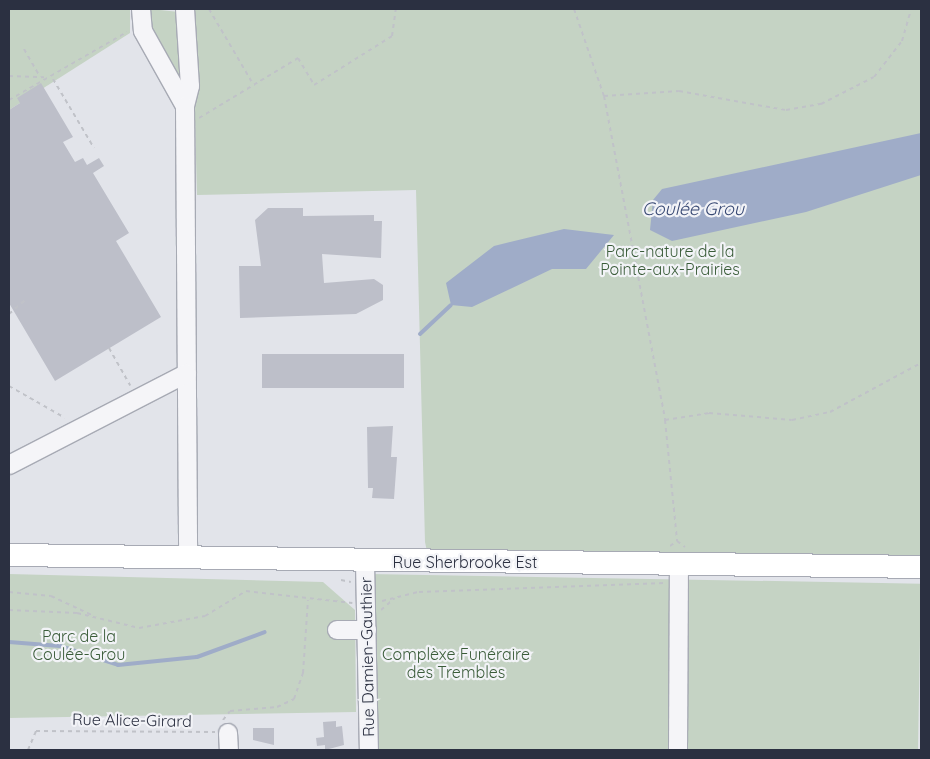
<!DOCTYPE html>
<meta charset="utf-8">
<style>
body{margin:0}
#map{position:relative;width:930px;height:759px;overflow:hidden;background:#e2e4ea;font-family:Quicksand,sans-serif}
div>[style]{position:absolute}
.green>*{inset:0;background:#c5d3c4;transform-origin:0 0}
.water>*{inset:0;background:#9facc8}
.stream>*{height:4px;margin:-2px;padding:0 2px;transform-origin:2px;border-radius:2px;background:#9facc8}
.building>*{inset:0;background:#bdbfc9;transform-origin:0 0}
.path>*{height:2px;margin-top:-1px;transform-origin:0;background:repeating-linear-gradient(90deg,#c0c2c8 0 4px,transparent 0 8px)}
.roads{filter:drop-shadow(1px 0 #a7aab4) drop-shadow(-1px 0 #a7aab4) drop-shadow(0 1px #a7aab4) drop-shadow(0 -1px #a7aab4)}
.minor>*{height:18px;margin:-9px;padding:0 9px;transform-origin:9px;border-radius:9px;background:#f5f5f8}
.major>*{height:22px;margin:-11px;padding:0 11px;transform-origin:11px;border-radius:11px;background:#fff}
span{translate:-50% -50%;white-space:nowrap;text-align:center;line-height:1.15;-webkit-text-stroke:4.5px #f2f3f7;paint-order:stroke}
.park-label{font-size:16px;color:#3a5c39}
.street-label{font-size:16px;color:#2b3041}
.water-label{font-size:18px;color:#374873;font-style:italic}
.frame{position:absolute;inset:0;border:10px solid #2b3041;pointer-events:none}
</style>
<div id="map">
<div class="green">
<div style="clip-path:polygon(9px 9px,130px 9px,130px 33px,9px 110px)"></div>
<div style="clip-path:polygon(151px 9px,179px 12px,182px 81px,150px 28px)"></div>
<div style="clip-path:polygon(192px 9px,921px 9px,921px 567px,429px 561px,425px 542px,416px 190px,197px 195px)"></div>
<div style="clip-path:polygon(9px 574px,323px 582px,355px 610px,356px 712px,9px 718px)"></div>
<div style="left:369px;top:574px;width:552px;height:176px;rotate:1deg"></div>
</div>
<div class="water">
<div style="clip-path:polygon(921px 133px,921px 175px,806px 212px,672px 241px,650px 230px,653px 200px,662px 189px)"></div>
<div style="clip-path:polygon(564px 229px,614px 235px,586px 269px,552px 269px,472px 307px,451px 305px,446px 283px,494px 246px)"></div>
</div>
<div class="stream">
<div style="left:420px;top:334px;width:42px;rotate:-43.1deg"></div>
<div style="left:9px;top:642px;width:51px;rotate:4.5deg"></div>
<div style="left:60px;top:646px;width:61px;rotate:18.1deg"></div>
<div style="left:118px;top:665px;width:79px;rotate:-5.8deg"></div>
<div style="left:197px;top:657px;width:72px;rotate:-20.2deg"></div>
</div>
<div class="building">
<div style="clip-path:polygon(41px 83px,73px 137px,63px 142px,75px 162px,83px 158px,87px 165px,99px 158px,104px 166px,93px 173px,129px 233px,116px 241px,161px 317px,55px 381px,9px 303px,9px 110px,20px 103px,17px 98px)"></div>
<div style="clip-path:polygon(268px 208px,303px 208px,303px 216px,374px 215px,374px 221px,382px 221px,381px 258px,322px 254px,324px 283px,374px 279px,383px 285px,383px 300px,356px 314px,240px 318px,239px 266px,261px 266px,255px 220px)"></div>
<div style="left:262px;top:354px;width:142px;height:34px"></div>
<div style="clip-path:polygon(393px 426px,391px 457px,397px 457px,394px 499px,372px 498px,373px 488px,368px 488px,367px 427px)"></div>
<div style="clip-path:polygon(336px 721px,336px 727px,342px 726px,344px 745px,325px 750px,325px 745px,317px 746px,316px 738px,324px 737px,323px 722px)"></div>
<div style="clip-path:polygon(253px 728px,274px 728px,274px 745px,253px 740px)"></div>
</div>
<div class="path">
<div style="left:209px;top:9px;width:87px;rotate:59.6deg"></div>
<div style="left:574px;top:9px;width:92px;rotate:71deg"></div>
<div style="left:604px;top:96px;width:330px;rotate:79.3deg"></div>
<div style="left:665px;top:420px;width:122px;rotate:84.3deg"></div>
<div style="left:677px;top:541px;width:10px;rotate:37deg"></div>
<div style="left:24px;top:49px;width:32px;rotate:60deg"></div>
<div style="left:9px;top:76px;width:35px;rotate:2deg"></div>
<div style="left:53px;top:79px;width:80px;rotate:59.3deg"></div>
<div style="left:604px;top:96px;width:75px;rotate:-3.8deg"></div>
<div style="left:679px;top:91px;width:109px;rotate:10.1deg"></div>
<div style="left:786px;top:110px;width:36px;rotate:-10deg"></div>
<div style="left:821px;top:104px;width:59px;rotate:-27deg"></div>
<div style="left:874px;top:77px;width:46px;rotate:-52.1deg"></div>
<div style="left:902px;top:41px;width:33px;rotate:-74deg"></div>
<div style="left:9px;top:100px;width:136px;rotate:-30deg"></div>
<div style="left:199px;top:118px;width:116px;rotate:-31.2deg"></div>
<div style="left:298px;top:58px;width:31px;rotate:59deg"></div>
<div style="left:314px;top:85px;width:92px;rotate:-32.1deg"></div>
<div style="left:392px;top:36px;width:27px;rotate:-82deg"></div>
<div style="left:9px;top:314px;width:21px;rotate:-41deg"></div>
<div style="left:109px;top:348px;width:43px;rotate:60.4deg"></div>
<div style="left:9px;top:386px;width:64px;rotate:29.7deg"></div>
<div style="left:665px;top:420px;width:45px;rotate:-9deg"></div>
<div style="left:709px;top:413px;width:83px;rotate:4.8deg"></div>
<div style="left:792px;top:420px;width:39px;rotate:-12deg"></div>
<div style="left:830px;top:412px;width:103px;rotate:-28.3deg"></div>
<div style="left:670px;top:546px;width:9px;rotate:-36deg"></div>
<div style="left:341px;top:580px;width:10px;rotate:11deg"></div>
<div style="left:9px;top:592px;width:42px;rotate:5.4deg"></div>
<div style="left:51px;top:596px;width:47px;rotate:24.9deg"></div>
<div style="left:382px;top:601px;width:38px;rotate:-14deg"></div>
<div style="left:419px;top:592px;width:246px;rotate:-2.1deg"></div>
<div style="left:9px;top:610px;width:68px;rotate:2.5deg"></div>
<div style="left:77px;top:613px;width:64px;rotate:13.6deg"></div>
<div style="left:139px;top:628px;width:67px;rotate:-10.3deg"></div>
<div style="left:205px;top:616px;width:48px;rotate:-31.4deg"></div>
<div style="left:246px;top:591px;width:107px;rotate:6.5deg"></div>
<div style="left:381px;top:610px;width:18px;rotate:-41deg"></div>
<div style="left:223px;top:720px;width:11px;rotate:-52deg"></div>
<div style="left:230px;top:711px;width:47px;rotate:-4.9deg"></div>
<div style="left:277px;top:707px;width:19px;rotate:-25deg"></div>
<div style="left:294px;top:699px;width:28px;rotate:-71deg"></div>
<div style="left:303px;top:673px;width:73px;rotate:-86.1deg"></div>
<div style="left:28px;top:750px;width:21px;rotate:-67deg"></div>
<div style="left:36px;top:731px;width:179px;rotate:0.3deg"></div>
</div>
<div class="roads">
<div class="minor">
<div style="left:141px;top:9px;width:22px;rotate:85deg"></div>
<div style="left:143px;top:31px;width:86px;rotate:60.8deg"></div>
<div style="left:185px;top:9px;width:77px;rotate:86.3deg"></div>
<div style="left:190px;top:86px;width:21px;rotate:104deg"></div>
<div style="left:185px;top:106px;width:451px;rotate:89.6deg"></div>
<div style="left:9px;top:465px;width:200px;rotate:-27.3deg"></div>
<div style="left:365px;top:563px;width:187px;rotate:88.8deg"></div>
<div style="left:337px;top:630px;width:30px"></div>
<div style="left:228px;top:733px;width:17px;rotate:87deg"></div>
<div style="left:678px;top:750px;width:186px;rotate:-89.7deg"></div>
</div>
<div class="major">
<div style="left:9px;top:555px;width:912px;rotate:0.75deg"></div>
</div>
</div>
<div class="park-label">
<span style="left:670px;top:260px">Parc-nature de la<br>Pointe-aux-Prairies</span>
<span style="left:79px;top:645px">Parc de la<br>Coulée-Grou</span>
<span style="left:456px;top:663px">Complèxe Funéraire<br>des Trembles</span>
</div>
<div class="street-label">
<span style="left:465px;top:562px">Rue Sherbrooke Est</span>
<span style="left:367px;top:657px;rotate:-91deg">Rue Damien-Gauthier</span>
<span style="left:132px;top:720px;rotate:1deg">Rue Alice-Girard</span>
</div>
<div class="water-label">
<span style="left:693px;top:209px">Coulée Grou</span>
</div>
<div class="frame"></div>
</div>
